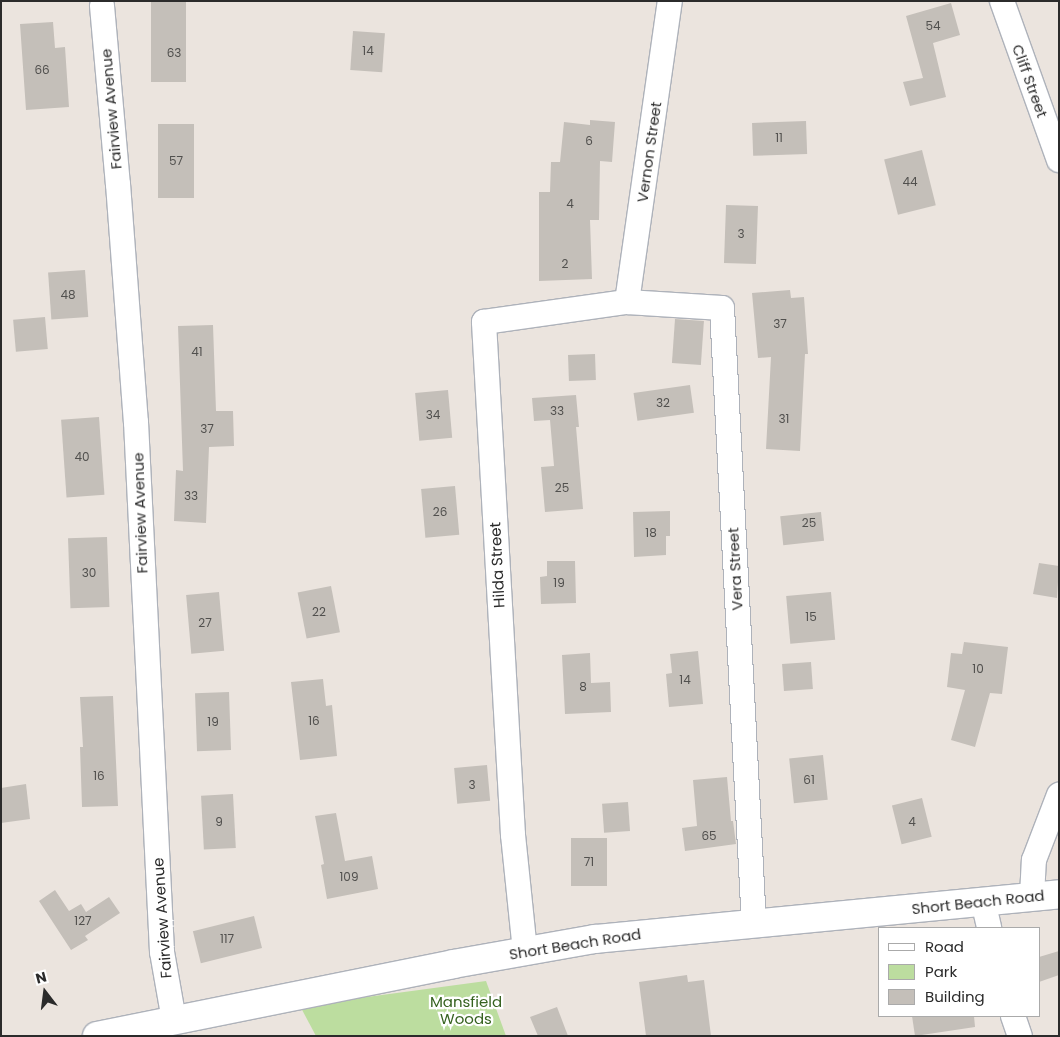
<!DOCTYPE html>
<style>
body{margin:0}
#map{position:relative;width:1060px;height:1037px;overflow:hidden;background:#ebe4de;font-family:Poppins,sans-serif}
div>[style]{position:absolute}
.green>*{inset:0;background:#bcdd9f}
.building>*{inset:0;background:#c4bfb9;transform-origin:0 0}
.roads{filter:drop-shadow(1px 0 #aeb2ba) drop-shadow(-1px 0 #aeb2ba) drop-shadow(0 1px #aeb2ba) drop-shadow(0 -1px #aeb2ba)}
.minor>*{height:24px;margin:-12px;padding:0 12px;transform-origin:12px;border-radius:12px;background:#fff}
.secondary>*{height:28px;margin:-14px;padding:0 14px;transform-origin:14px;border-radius:14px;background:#fff}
span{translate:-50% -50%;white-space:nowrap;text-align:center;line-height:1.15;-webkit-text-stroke:4.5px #fff;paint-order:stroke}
.number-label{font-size:12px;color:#51504e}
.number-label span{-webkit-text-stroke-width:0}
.street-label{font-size:15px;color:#2b2b2b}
.park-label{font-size:15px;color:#366220}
.frame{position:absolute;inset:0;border:2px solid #2b2b2b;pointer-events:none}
.legend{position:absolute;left:878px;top:927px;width:162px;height:90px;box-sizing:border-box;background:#fff;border:1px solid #aaa;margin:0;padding:6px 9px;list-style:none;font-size:15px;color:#2b2b2b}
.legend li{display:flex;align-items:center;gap:10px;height:25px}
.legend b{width:25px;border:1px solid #aaa}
.north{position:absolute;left:20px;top:967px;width:50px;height:50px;-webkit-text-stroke:4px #fff;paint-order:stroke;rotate:345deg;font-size:14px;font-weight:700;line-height:20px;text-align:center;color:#2b2b2b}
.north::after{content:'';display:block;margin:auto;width:18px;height:22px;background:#2b2b2b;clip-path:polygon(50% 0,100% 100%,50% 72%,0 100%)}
</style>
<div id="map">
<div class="green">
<div style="clip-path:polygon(486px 981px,506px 1036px,316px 1036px,300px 1006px)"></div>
</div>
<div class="building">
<div style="left:151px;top:1px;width:35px;height:81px"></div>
<div style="clip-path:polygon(951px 3px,960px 35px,933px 43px,946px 97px,910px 106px,903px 82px,923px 78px,906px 16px)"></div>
<div style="clip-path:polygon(53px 22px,55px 48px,65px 47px,69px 107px,26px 110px,20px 24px)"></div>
<div style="left:353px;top:31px;width:32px;height:39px;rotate:4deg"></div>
<div style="clip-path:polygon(590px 120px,615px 122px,612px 162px,600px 161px,599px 220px,590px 220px,592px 279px,539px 281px,539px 192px,550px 192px,551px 162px,560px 162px,564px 122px,590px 125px)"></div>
<div style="left:806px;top:121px;width:33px;height:54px;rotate:88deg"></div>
<div style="left:158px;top:124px;width:36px;height:74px"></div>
<div style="left:922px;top:150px;width:57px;height:39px;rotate:76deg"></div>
<div style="left:726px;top:205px;width:32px;height:58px;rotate:2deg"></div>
<div style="left:85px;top:270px;width:47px;height:37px;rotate:86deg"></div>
<div style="clip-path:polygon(790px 290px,791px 298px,804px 297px,808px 354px,805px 354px,800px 451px,766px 449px,771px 357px,758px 358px,752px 293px)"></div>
<div style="left:45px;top:317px;width:32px;height:32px;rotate:85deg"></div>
<div style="left:675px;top:319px;width:29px;height:44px;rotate:4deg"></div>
<div style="clip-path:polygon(213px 325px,216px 411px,233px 411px,234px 446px,209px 447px,206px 523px,174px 521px,176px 470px,183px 471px,178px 326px)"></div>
<div style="left:595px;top:354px;width:26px;height:27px;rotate:88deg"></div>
<div style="left:690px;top:385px;width:28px;height:57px;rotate:82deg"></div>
<div style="left:448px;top:390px;width:48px;height:33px;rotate:85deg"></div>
<div style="clip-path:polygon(576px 395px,579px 427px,576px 427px,583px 509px,545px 512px,541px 467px,554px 466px,550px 420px,534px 421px,532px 398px)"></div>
<div style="left:99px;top:417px;width:78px;height:38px;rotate:86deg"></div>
<div style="left:455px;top:486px;width:49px;height:34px;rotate:85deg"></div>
<div style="clip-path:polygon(670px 511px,670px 536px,666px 536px,666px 555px,634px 557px,633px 512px)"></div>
<div style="left:821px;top:512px;width:29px;height:41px;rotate:84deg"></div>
<div style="left:107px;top:537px;width:70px;height:39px;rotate:88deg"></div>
<div style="clip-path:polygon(547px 561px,575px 561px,576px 603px,541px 604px,540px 577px,547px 576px)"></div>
<div style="clip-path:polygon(1039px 563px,1059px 566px,1057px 598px,1033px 594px)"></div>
<div style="left:331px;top:586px;width:47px;height:34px;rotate:79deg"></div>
<div style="left:219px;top:592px;width:59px;height:33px;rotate:85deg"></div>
<div style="left:831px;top:592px;width:48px;height:45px;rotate:85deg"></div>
<div style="clip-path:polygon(964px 642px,1008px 647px,1002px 694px,990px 693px,975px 747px,951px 740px,965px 690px,947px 687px,951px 653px,962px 654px)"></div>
<div style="clip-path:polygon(698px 651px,703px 704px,669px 707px,666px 674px,672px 673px,670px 654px)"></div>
<div style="clip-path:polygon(590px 653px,591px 683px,610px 682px,611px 712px,565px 714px,562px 655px)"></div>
<div style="left:811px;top:662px;width:27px;height:29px;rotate:86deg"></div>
<div style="clip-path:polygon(323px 679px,326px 706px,332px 705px,337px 756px,300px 760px,291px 682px)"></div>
<div style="left:229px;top:692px;width:58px;height:34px;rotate:88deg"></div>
<div style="clip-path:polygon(113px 696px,118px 806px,82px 807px,80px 747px,83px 747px,80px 697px)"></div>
<div style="left:823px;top:755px;width:45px;height:34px;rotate:84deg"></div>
<div style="left:487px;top:765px;width:36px;height:33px;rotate:85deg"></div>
<div style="clip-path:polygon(727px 777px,731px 821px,733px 821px,736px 844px,685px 851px,682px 828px,697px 826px,693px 780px)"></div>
<div style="clip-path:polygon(26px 784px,30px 819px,1px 823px,1px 788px)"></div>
<div style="left:233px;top:794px;width:54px;height:32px;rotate:87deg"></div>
<div style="left:922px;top:798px;width:40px;height:31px;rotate:76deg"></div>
<div style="left:628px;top:802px;width:29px;height:26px;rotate:86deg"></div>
<div style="clip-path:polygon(336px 813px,345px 861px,372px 856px,378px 889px,327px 899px,321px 865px,324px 864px,315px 816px)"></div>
<div style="left:571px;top:838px;width:36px;height:48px"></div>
<div style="clip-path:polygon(55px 890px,69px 911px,81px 904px,86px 912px,109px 897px,120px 913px,85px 936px,88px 940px,71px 950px,39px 901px)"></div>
<div style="left:254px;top:916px;width:33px;height:63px;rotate:76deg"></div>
<div style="clip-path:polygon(1059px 951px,1059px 975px,1039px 982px,1039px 957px)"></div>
<div style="clip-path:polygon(687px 975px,688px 982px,704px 980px,711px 1036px,646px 1036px,639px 982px)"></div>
<div style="clip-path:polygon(557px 1007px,568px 1036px,538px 1036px,530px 1017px)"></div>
<div style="clip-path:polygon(912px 1016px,974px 1016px,975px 1027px,915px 1036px)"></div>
</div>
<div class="roads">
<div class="minor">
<div style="left:1002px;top:1px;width:169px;rotate:70.3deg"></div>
<div style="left:102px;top:6px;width:179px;rotate:84.9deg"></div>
<div style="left:118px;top:184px;width:239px;rotate:85.7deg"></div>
<div style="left:136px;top:422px;width:531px;rotate:87.19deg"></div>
<div style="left:162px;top:952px;width:69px;rotate:80deg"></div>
<div style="left:627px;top:302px;width:304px;rotate:-81.9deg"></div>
<div style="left:1032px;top:896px;width:36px;rotate:-87deg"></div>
<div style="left:1034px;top:860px;width:70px;rotate:-69deg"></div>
<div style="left:983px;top:901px;width:28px;rotate:77deg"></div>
<div style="left:525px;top:951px;width:117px;rotate:-95.9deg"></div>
<div style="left:513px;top:835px;width:514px;rotate:-93.24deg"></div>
<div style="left:484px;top:322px;width:144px;rotate:-8deg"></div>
<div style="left:627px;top:302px;width:95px;rotate:3.6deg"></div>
<div style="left:722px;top:308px;width:617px;rotate:87.03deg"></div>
<div style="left:1013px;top:1016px;width:21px;rotate:71deg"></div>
</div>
<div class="secondary">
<div style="left:97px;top:1036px;width:363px;rotate:-11.4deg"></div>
<div style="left:453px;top:964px;width:144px;rotate:-10deg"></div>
<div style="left:595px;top:939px;width:466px;rotate:-5.5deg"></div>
</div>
</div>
<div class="number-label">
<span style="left:933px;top:26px">54</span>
<span style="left:368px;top:51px">14</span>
<span style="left:174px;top:53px">63</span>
<span style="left:42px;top:70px">66</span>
<span style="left:779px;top:138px">11</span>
<span style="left:589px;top:141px">6</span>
<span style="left:176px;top:161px">57</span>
<span style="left:910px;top:182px">44</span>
<span style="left:570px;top:204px">4</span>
<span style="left:741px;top:234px">3</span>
<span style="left:565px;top:264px">2</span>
<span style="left:68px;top:295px">48</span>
<span style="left:780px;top:324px">37</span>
<span style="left:197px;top:352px">41</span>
<span style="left:663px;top:403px">32</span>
<span style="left:557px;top:411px">33</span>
<span style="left:433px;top:415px">34</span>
<span style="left:784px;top:419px">31</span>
<span style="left:207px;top:429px">37</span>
<span style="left:82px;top:457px">40</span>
<span style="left:562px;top:488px">25</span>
<span style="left:191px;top:496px">33</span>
<span style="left:440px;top:512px">26</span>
<span style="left:809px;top:523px">25</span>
<span style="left:651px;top:533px">18</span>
<span style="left:89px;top:573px">30</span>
<span style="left:559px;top:583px">19</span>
<span style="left:319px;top:612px">22</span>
<span style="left:811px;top:617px">15</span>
<span style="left:205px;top:623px">27</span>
<span style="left:978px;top:669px">10</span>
<span style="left:685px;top:680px">14</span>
<span style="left:583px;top:687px">8</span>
<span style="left:314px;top:721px">16</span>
<span style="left:213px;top:722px">19</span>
<span style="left:99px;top:776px">16</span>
<span style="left:809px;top:780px">61</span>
<span style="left:472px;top:785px">3</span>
<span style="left:219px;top:822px">9</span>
<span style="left:912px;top:822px">4</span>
<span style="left:709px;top:836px">65</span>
<span style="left:589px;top:862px">71</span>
<span style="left:349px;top:877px">109</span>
<span style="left:83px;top:921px">127</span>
<span style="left:227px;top:939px">117</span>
</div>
<div class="street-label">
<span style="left:1030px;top:81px;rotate:70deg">Cliff Street</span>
<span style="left:111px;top:109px;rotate:-95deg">Fairview Avenue</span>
<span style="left:649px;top:152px;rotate:-82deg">Vernon Street</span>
<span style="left:140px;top:513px;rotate:-92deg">Fairview Avenue</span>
<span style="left:497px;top:565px;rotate:-93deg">Hilda Street</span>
<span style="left:735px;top:569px;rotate:-93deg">Vera Street</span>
<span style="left:978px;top:902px;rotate:-6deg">Short Beach Road</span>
<span style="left:162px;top:918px;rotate:-94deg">Fairview Avenue</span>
<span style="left:575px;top:944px;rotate:-9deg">Short Beach Road</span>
</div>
<div class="park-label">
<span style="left:466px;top:1010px">Mansfield<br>Woods</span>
</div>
<div class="frame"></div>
<ul class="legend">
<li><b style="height:6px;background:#fff"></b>Road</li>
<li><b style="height:14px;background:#bcdd9f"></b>Park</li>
<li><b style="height:14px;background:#c4bfb9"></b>Building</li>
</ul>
<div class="north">N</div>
</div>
